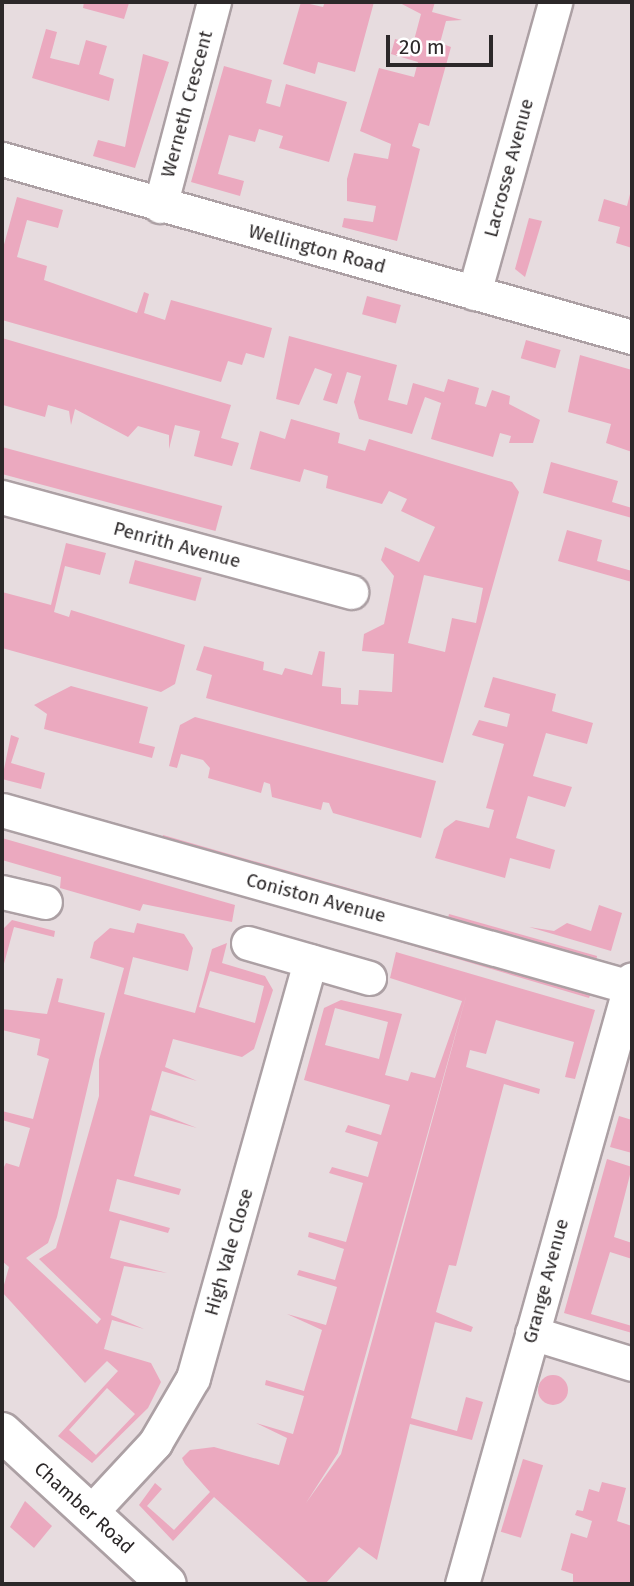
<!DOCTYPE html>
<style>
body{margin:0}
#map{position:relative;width:634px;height:1586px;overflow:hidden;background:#e7dcdf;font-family:"Fira Sans",sans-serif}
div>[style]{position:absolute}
.green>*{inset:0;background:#eba9bf;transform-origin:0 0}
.round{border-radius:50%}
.roads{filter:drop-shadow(2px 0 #aca0a4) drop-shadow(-2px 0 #aca0a4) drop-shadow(0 2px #aca0a4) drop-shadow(0 -2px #aca0a4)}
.minor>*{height:33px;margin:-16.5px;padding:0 16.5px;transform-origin:16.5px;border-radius:16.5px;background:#fff}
.tertiary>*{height:38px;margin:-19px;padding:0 19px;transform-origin:19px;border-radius:19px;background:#fff}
span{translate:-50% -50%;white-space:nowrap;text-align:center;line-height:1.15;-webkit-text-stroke:5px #fff;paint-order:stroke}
.street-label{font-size:19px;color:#2c2829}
.frame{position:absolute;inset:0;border:4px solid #2c2829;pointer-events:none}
.scale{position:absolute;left:386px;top:35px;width:107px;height:32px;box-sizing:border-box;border:4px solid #2c2829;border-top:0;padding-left:9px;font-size:21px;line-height:24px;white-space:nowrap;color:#2c2829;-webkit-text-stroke:5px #fff;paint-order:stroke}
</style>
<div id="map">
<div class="green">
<div style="clip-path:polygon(84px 2px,124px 2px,129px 3px,124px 19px,83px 8px)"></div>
<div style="clip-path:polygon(301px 2px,323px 7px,325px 2px,374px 2px,355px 72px,318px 62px,315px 74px,283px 64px)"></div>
<div style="clip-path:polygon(398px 2px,435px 2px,432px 12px,462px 20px,446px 21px,440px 43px,451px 47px,429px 126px,419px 123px,412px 146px,420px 149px,397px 241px,342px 227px,344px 218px,373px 222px,376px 206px,347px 201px,347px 179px,354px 153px,388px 159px,391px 144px,360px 131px,379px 68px,414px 77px,418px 62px,391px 54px,395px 39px,413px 44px,421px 14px)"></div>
<div style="clip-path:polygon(46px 29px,57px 32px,50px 58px,79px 65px,86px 40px,107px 46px,99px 74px,114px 79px,109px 101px,32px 78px)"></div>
<div style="clip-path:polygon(143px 54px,169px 62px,135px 168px,93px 156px,98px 140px,125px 147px)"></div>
<div style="clip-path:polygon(224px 66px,272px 80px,266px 103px,280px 107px,286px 84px,347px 102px,329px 162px,279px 148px,283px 136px,259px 129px,255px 142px,229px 135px,218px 174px,244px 181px,240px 196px,191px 182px)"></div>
<div style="clip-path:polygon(632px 186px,632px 248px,616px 243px,620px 227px,598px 221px,604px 199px,627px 206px)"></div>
<div style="clip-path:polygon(17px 197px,63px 210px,58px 228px,27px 220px,17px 257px,47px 266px,44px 280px,137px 313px,144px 292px,149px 294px,144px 313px,165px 320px,171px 300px,272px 328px,264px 358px,246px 353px,242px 365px,228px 361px,221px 382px,2px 320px,2px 252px)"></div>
<div style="clip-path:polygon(529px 218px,542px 221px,525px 277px,515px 269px)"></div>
<div style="left:367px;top:296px;width:35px;height:19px;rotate:15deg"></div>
<div style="clip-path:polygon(289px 336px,397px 365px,388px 400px,407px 405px,413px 383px,444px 392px,448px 379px,479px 388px,475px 404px,486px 407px,492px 390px,510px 396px,509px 404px,540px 420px,533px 443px,509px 443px,511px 436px,500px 433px,493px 457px,431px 439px,441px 403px,425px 397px,412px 434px,359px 419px,354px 402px,361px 376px,347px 372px,337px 404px,323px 400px,332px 374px,315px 368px,299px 405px,276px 399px)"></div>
<div style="clip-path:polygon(2px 338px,231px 405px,221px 438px,239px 443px,232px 466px,194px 456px,200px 431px,175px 425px,169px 449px,169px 435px,138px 426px,128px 437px,75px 409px,71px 425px,69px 411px,48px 405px,45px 417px,3px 405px)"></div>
<div style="left:526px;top:340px;width:36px;height:19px;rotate:16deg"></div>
<div style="clip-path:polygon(580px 355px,632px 370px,632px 452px,606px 443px,611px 424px,568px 412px)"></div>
<div style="clip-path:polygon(evenodd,291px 419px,340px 433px,338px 443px,365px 451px,369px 439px,512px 482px,519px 492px,443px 763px,206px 698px,212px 675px,196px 670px,204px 646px,264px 662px,263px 670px,282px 675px,285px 668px,312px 675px,319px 651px,325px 652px,322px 686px,341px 688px,341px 704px,358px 705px,359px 690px,392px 692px,394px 654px,362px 651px,364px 634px,384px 624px,394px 576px,381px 560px,385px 547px,419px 562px,435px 527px,401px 511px,407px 499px,389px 491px,382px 504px,326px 488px,328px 476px,304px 469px,300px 482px,250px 469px,260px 431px,285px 439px,291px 419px,424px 575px,483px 588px,476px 623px,452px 618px,445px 652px,408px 643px,424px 575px)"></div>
<div style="left:2px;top:447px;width:228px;height:26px;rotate:15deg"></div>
<div style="clip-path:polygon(551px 462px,618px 481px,612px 502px,632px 508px,632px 518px,543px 493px)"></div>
<div style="clip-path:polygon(567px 530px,602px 540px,597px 561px,632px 571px,632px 582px,558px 561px)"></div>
<div style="clip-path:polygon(66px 543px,106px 553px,100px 575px,65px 566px,54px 612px,69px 617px,71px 610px,185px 645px,175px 684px,161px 692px,2px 648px,2px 592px,51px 605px)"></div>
<div style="left:135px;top:560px;width:69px;height:24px;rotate:15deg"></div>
<div style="clip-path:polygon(493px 677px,556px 694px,552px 711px,593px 723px,587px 744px,546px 733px,533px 776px,572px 787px,565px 807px,528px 796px,516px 838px,555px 850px,550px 869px,510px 858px,505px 878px,435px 858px,444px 829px,456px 820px,489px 828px,494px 810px,486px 808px,504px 744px,472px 735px,479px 720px,507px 727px,510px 714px,484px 707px)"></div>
<div style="clip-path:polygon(71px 686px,148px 707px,139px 743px,155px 747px,152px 758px,44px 729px,47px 714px,34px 705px)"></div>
<div style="clip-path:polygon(195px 717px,436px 781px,421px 838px,333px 813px,329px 803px,323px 802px,321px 810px,272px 797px,270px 784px,264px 782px,261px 793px,208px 778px,210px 768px,203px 760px,181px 754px,177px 768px,169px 766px,180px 725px)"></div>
<div style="clip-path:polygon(11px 735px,19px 738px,11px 763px,45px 773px,41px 789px,2px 779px)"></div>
<div style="left:163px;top:835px;width:237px;height:4px;rotate:16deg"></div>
<div style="clip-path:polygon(2px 838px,235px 905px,232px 922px,143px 904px,140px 911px,60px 888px,61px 877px,2px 860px)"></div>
<div style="clip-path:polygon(197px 882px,591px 993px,589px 998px)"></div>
<div style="clip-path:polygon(599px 905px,622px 913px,611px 951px,529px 927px,554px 931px,567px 923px,591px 931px)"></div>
<div style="clip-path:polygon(449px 914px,597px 956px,596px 961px,448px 918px)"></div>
<div style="clip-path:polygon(12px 920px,55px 931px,54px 937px,14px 927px,2px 971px,2px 930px)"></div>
<div style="clip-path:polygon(evenodd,137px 923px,184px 934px,193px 948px,188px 971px,133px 957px,124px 994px,195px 1013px,212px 949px,227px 943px,222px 963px,265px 976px,273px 990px,254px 1049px,242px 1057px,173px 1039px,165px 1067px,197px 1081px,162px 1071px,151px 1110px,197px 1128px,150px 1115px,134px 1176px,181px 1189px,179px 1195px,117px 1179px,109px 1211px,170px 1228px,168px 1233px,120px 1220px,110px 1258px,167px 1273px,124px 1266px,111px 1315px,144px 1329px,112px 1320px,104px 1349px,151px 1363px,161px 1382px,148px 1408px,92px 1463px,58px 1436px,118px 1371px,107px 1361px,85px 1383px,2px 1292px,9px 1267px,2px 1261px,2px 1171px,6px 1163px,19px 1167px,30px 1128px,2px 1120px,2px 1111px,33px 1119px,49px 1059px,37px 1055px,40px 1039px,2px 1030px,2px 1009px,47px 1014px,57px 978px,63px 979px,58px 1002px,105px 1013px,57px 1217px,48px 1243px,26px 1258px,97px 1324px,101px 1319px,39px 1259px,56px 1248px,99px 1096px,99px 1060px,124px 968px,90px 958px,94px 942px,110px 928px,134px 933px,137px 923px,210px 971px,264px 986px,255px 1023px,199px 1007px,210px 971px,137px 923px,107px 1388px,135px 1414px,96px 1455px,69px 1430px,107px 1388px)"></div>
<div style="clip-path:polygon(evenodd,396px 952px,595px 1010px,575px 1079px,565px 1077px,574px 1042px,496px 1020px,486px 1054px,470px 1050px,466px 1067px,540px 1089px,539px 1094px,504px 1084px,456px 1266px,449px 1265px,436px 1312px,473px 1327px,471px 1332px,435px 1322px,411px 1418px,457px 1431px,466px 1397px,483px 1402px,472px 1440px,410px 1424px,377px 1560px,359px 1547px,325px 1584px,310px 1584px,214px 1497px,173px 1541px,139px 1505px,155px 1483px,162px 1489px,147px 1506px,174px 1530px,210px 1492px,185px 1464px,182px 1458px,190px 1450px,214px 1447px,279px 1465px,287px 1438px,256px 1423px,293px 1434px,304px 1396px,265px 1385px,266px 1380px,304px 1391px,322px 1330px,287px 1314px,326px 1325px,337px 1287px,297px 1275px,299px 1270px,335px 1280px,344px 1249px,308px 1237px,309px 1232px,346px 1242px,363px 1183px,329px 1173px,332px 1167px,368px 1177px,378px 1142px,345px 1132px,348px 1125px,381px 1135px,390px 1105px,304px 1080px,324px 1008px,341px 1000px,402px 1014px,385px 1075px,408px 1081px,411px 1072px,435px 1078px,462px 1001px,390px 978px,396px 952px,467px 993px,341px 1454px,306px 1503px,338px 1453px,467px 993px,396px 952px,335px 1008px,388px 1022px,379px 1059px,325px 1045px,335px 1008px)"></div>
<div style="clip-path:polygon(619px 1116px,632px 1120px,632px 1153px,610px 1147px)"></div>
<div style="clip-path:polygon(607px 1159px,632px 1167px,614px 1237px,632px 1243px,632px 1259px,610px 1252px,591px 1314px,632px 1326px,632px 1333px,564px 1313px)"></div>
<div class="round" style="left:538px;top:1375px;width:30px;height:30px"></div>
<div style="left:523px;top:1459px;width:21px;height:76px;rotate:17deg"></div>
<div style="clip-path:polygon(602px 1482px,626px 1488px,617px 1521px,632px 1526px,632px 1584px,573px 1584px,573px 1574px,561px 1570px,571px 1533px,587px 1538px,592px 1521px,575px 1515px,577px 1510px,583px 1511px,589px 1489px,599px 1492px)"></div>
<div style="clip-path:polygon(25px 1501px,52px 1526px,34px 1548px,10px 1527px)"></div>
</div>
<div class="roads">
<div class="minor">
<div style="left:2px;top:159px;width:655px;rotate:15.78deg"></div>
<div style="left:160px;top:206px;width:211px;rotate:-75.2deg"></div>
<div style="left:474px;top:293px;width:302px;rotate:-74.4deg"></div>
<div style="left:2px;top:497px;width:362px;rotate:15.2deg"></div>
<div style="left:2px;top:810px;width:652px;rotate:15.74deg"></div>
<div style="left:2px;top:892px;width:44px;rotate:13.1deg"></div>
<div style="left:248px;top:943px;width:126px;rotate:16.1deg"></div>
<div style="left:532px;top:1333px;width:105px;rotate:17.2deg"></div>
<div style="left:90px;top:1513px;width:96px;rotate:-47.1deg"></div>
<div style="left:155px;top:1443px;width:75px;rotate:-59.7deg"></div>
<div style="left:193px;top:1378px;width:433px;rotate:-74.3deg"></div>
<div style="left:462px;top:1584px;width:628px;rotate:-74.31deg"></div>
</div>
<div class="tertiary">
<div style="left:2px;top:1432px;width:224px;rotate:42.7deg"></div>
</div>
</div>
<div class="street-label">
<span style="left:187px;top:104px;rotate:-75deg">Werneth Crescent</span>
<span style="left:509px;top:168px;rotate:-75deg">Lacrosse Avenue</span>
<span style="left:317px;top:249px;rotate:15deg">Wellington Road</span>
<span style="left:177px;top:545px;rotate:15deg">Penrith Avenue</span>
<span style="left:316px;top:898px;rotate:15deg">Coniston Avenue</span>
<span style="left:229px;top:1252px;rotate:-74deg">High Vale Close</span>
<span style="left:546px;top:1281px;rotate:-75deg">Grange Avenue</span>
<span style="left:84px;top:1508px;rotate:42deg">Chamber Road</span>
</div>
<div class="frame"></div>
<div class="scale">20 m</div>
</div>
